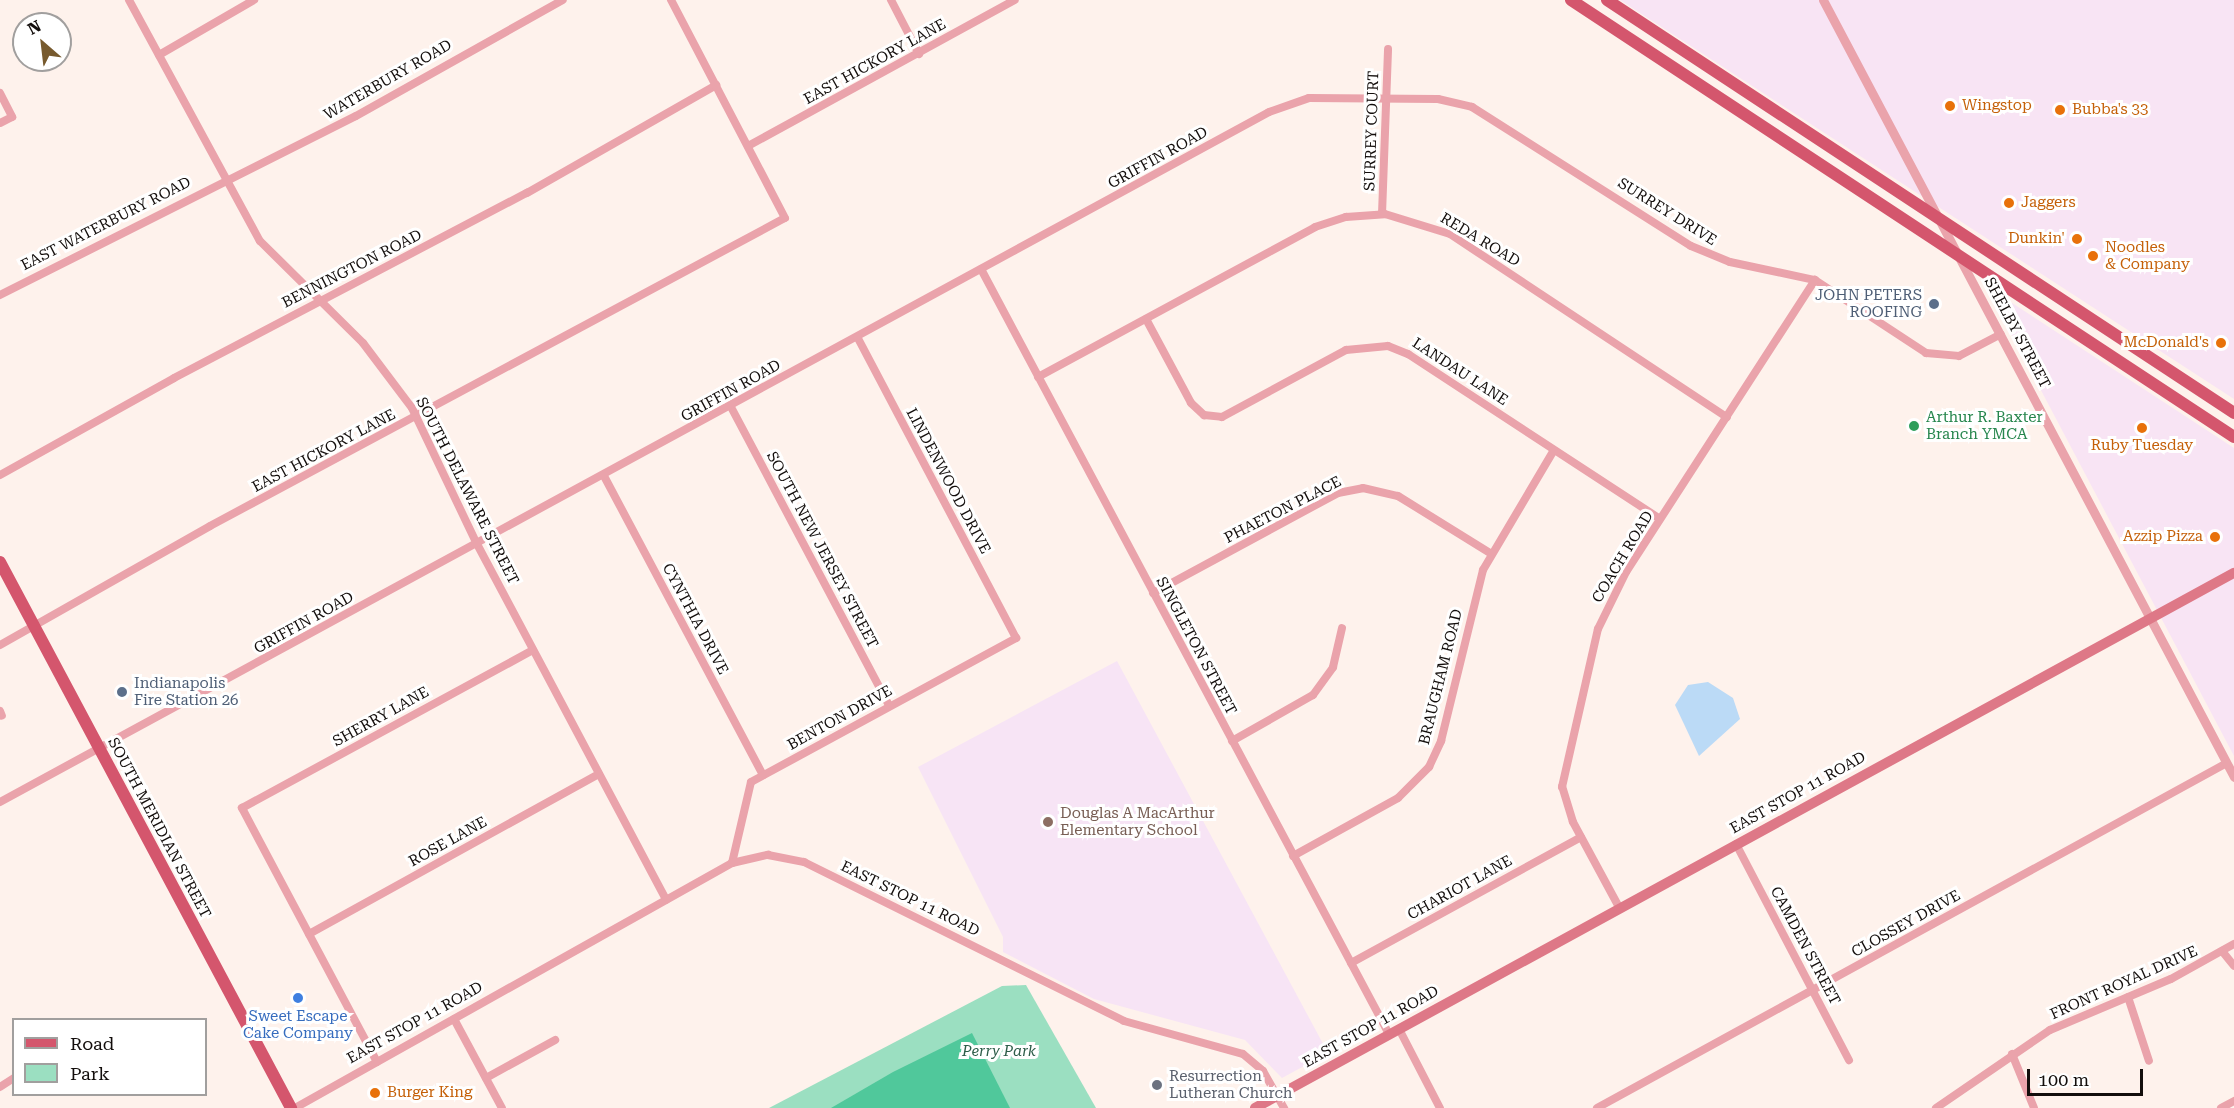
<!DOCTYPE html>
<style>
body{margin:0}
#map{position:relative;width:2234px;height:1108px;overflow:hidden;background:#fef2ec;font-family:"Roboto Serif",serif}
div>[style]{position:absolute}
.commercial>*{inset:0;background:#f8e4f4}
.education>*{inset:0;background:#f7e4f5}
.green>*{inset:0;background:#9bdfc1}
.forest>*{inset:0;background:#50c89b}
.water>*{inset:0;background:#bbdaf6}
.minor>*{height:8px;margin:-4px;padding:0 4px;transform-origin:4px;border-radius:4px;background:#eaa3ab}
.tertiary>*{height:9px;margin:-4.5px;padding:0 4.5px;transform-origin:4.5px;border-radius:4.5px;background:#eaa3ab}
.secondary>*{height:10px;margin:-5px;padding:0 5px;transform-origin:5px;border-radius:5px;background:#de7887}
.primary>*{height:12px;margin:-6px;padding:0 6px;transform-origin:6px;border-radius:6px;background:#d4566d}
.dots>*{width:16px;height:16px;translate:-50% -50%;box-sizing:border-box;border:3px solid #fff;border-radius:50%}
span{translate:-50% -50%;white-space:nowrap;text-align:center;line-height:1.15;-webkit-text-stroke:6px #fff;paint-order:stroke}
.street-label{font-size:15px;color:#130e0c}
.food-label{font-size:15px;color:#c56008}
.left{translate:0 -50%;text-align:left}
.right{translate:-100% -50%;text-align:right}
.service-label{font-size:15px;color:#4e5e75}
.leisure-label{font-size:15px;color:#27864d}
.education-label{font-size:15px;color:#785e54}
.shop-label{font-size:15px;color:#366cbe}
.park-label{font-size:15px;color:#2d5d49;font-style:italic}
.worship-label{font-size:15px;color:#5b616d}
.legend{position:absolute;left:12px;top:1018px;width:195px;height:78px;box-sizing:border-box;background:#fff;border:2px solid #a19f9e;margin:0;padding:8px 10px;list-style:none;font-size:18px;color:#130e0c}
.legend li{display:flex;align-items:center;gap:12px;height:30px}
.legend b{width:30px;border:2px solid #a19f9e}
.north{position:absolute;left:12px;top:12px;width:60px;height:60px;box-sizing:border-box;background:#fff;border:2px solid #a19f9e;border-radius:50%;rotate:332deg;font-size:16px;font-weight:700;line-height:24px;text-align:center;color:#130e0c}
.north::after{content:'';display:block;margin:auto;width:21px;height:27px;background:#775a2e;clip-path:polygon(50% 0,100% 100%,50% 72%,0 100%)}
.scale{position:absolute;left:2027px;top:1069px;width:116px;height:27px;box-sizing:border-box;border:3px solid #130e0c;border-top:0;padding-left:8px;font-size:18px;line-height:21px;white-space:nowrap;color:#130e0c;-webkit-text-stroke:4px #fff;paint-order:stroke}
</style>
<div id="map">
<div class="commercial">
<div style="clip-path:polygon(1620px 0,2234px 0,2234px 399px)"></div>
<div style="clip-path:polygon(1986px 286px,2234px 448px,2234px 756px)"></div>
</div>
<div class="education">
<div style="clip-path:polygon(1117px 661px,1328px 1053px,1282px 1078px,1245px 1040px,1094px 999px,1003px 952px,1003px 937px,918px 767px)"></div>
</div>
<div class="green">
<div style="clip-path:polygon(1026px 985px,1096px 1108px,769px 1108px,1002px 986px)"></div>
</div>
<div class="forest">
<div style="clip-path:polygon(972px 1033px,1010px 1108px,831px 1108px,893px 1072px)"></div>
</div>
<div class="water">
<div style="clip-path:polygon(1708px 682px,1733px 698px,1740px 719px,1699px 756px,1675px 705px,1688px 685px)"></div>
</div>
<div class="minor">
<div style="left:129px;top:0;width:274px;rotate:61.5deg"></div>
<div style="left:260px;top:241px;width:145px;rotate:44.7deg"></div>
<div style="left:363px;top:343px;width:81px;rotate:53deg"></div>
<div style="left:412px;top:408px;width:151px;rotate:64.5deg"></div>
<div style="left:477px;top:544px;width:403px;rotate:62deg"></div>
<div style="left:891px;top:0;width:61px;rotate:62.6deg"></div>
<div style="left:159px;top:55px;width:110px;rotate:-30.1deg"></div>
<div style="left:0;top:93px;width:27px;rotate:63deg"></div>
<div style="left:12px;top:117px;width:13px;rotate:153deg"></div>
<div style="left:748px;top:146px;width:304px;rotate:-28.7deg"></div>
<div style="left:1382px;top:214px;width:165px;rotate:-87.9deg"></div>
<div style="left:981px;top:269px;width:867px;rotate:61.93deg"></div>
<div style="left:0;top:295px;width:398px;rotate:-26.7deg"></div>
<div style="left:356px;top:116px;width:237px;rotate:-29.3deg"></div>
<div style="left:1146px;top:319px;width:95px;rotate:61.8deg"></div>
<div style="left:1191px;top:403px;width:18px;rotate:43deg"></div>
<div style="left:1204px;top:415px;width:18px;rotate:6deg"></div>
<div style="left:1222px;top:417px;width:141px;rotate:-28.4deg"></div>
<div style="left:1346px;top:350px;width:42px;rotate:-5.4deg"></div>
<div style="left:1388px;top:346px;width:22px;rotate:22deg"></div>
<div style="left:1408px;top:354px;width:301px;rotate:33.2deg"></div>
<div style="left:1038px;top:377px;width:315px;rotate:-28.4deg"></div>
<div style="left:1315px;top:227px;width:33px;rotate:-18deg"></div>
<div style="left:1346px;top:217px;width:39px;rotate:-4deg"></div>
<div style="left:1385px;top:214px;width:68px;rotate:17.1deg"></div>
<div style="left:1450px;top:234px;width:332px;rotate:33.5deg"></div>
<div style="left:731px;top:407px;width:338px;rotate:62.1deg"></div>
<div style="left:0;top:475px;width:199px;rotate:-29.1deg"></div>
<div style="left:174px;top:378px;width:399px;rotate:-27.7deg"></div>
<div style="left:527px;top:193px;width:218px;rotate:-29.7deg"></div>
<div style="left:604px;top:476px;width:339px;rotate:62deg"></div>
<div style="left:1153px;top:593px;width:210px;rotate:-28.4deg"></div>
<div style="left:1338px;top:493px;width:25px;rotate:-11deg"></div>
<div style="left:1363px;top:488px;width:36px;rotate:13deg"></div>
<div style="left:1398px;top:496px;width:108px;rotate:31.8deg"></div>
<div style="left:0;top:645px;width:241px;rotate:-29.5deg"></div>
<div style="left:210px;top:526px;width:652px;rotate:-28.18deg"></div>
<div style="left:785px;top:218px;width:246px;rotate:-117.6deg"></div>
<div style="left:0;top:711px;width:5px;rotate:68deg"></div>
<div style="left:1232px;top:741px;width:93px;rotate:-29.6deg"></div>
<div style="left:1313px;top:695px;width:34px;rotate:-54deg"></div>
<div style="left:1333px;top:667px;width:40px;rotate:-77deg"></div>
<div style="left:0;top:802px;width:1444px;rotate:-28.53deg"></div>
<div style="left:1269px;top:112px;width:42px;rotate:-19.3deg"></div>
<div style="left:1309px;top:98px;width:129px;rotate:0.4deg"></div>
<div style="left:1438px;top:99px;width:35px;rotate:13deg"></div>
<div style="left:1472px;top:107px;width:259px;rotate:32.4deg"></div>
<div style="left:1691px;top:246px;width:42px;rotate:22.3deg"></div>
<div style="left:1730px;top:262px;width:87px;rotate:12deg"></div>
<div style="left:1815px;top:280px;width:133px;rotate:33.3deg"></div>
<div style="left:1926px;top:353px;width:33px;rotate:5deg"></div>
<div style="left:1959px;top:356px;width:47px;rotate:-27.6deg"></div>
<div style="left:1736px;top:844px;width:244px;rotate:62.4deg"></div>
<div style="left:1293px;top:856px;width:120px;rotate:-28.9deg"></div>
<div style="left:1398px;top:798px;width:44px;rotate:-45deg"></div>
<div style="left:1429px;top:767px;width:29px;rotate:-65deg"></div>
<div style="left:1441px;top:741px;width:176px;rotate:-76.2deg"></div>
<div style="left:1483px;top:570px;width:139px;rotate:-59.4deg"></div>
<div style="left:732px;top:863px;width:83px;rotate:-76.8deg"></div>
<div style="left:751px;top:782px;width:302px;rotate:-28.5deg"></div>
<div style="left:1016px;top:638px;width:340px;rotate:-117.8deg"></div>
<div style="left:1620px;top:909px;width:99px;rotate:-118.4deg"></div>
<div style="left:1573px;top:822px;width:37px;rotate:-107deg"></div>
<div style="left:1562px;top:787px;width:162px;rotate:-77.2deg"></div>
<div style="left:1598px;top:629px;width:64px;rotate:-63.8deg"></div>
<div style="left:1626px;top:572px;width:348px;rotate:-57.1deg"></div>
<div style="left:309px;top:934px;width:331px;rotate:-28.9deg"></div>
<div style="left:2222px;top:951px;width:19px;rotate:51deg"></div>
<div style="left:1351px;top:963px;width:262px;rotate:-28.7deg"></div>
<div style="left:2128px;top:997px;width:67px;rotate:71.8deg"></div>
<div style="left:454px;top:1019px;width:101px;rotate:61.7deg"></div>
<div style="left:1399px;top:1029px;width:89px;rotate:62.6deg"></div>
<div style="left:2012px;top:1054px;width:58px;rotate:67.8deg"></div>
<div style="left:377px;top:1062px;width:288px;rotate:-118deg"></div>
<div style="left:242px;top:808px;width:331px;rotate:-28.5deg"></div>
<div style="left:486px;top:1078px;width:79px;rotate:-28.8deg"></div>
<div style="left:0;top:1087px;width:17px;rotate:-33deg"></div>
<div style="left:295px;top:1108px;width:501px;rotate:-29.28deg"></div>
<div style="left:732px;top:863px;width:37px;rotate:-13deg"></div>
<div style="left:768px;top:855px;width:37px;rotate:11deg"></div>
<div style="left:804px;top:862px;width:357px;rotate:26.4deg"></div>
<div style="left:1124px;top:1021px;width:123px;rotate:15.5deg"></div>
<div style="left:1243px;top:1054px;width:26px;rotate:40deg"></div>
<div style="left:1263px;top:1071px;width:43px;rotate:60.4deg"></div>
<div style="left:1597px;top:1108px;width:718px;rotate:-28.71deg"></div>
<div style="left:1936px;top:1108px;width:138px;rotate:-34.4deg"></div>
<div style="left:2050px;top:1030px;width:131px;rotate:-22.9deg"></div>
<div style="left:2171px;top:979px;width:72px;rotate:-29.1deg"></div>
<div style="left:2221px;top:1108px;width:15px;rotate:-28deg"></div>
</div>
<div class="tertiary">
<div style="left:1823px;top:0;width:879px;rotate:62.12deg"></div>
</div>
<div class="secondary">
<div style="left:1255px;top:1108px;width:1116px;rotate:-28.66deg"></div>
</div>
<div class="primary">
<div style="left:1571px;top:0;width:794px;rotate:33.39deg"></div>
<div style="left:1607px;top:0;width:751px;rotate:33.37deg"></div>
<div style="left:0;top:562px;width:619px;rotate:61.94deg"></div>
</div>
<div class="dots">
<div style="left:1950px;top:106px;background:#e8710a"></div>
<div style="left:2060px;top:110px;background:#e8710a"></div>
<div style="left:2009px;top:203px;background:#e8710a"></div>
<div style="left:2077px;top:239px;background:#e8710a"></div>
<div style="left:2093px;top:256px;background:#e8710a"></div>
<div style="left:1934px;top:304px;background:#5c6f8a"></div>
<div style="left:2221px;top:343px;background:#e8710a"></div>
<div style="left:1914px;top:426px;background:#2e9e5b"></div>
<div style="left:2142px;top:428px;background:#e8710a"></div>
<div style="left:2215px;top:537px;background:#e8710a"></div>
<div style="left:122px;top:692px;background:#5c6f8a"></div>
<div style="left:1048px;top:822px;background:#8d6e63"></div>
<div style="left:298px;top:998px;background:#3f7fe0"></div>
<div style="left:1157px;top:1085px;background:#6b7280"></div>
<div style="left:375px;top:1093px;background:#e8710a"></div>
</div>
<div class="street-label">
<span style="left:875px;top:62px;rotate:-29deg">EAST HICKORY LANE</span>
<span style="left:388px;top:80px;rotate:-30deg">WATERBURY ROAD</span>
<span style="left:1372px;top:131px;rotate:-88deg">SURREY COURT</span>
<span style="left:1158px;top:158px;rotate:-29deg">GRIFFIN ROAD</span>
<span style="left:1667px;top:212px;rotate:32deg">SURREY DRIVE</span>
<span style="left:106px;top:224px;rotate:-27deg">EAST WATERBURY ROAD</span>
<span style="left:1480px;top:240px;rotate:31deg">REDA ROAD</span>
<span style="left:352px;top:269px;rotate:-27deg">BENNINGTON ROAD</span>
<span style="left:2017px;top:333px;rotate:62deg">SHELBY STREET</span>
<span style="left:1460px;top:372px;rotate:33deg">LANDAU LANE</span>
<span style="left:731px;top:391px;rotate:-29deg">GRIFFIN ROAD</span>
<span style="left:324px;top:451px;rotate:-28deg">EAST HICKORY LANE</span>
<span style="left:948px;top:481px;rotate:62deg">LINDENWOOD DRIVE</span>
<span style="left:467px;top:491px;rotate:63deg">SOUTH DELAWARE STREET</span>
<span style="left:1283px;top:510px;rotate:-27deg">PHAETON PLACE</span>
<span style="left:822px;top:550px;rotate:62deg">SOUTH NEW JERSEY STREET</span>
<span style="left:1623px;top:557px;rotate:-59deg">COACH ROAD</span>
<span style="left:695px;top:619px;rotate:62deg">CYNTHIA DRIVE</span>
<span style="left:304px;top:623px;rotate:-29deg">GRIFFIN ROAD</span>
<span style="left:1196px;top:646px;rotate:62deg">SINGLETON STREET</span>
<span style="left:1441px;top:677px;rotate:-76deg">BRAUGHAM ROAD</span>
<span style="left:381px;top:717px;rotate:-29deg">SHERRY LANE</span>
<span style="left:840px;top:718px;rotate:-29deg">BENTON DRIVE</span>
<span style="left:1798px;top:793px;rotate:-29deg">EAST STOP 11 ROAD</span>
<span style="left:159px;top:828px;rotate:62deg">SOUTH MERIDIAN STREET</span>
<span style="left:448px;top:842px;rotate:-29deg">ROSE LANE</span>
<span style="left:1460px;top:888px;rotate:-29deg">CHARIOT LANE</span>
<span style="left:910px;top:899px;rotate:26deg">EAST STOP 11 ROAD</span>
<span style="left:1906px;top:924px;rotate:-29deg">CLOSSEY DRIVE</span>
<span style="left:1805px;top:946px;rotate:62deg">CAMDEN STREET</span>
<span style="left:2124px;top:983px;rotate:-24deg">FRONT ROYAL DRIVE</span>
<span style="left:415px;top:1023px;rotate:-29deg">EAST STOP 11 ROAD</span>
<span style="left:1371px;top:1027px;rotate:-29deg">EAST STOP 11 ROAD</span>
</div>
<div class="food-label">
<span class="left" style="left:1962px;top:106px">Wingstop</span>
<span class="left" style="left:2072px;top:110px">Bubba's 33</span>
<span class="left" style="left:2021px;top:203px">Jaggers</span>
<span class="right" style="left:2065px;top:239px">Dunkin'</span>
<span class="left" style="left:2105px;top:256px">Noodles<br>&amp; Company</span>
<span class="right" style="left:2209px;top:343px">McDonald's</span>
<span style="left:2142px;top:446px">Ruby Tuesday</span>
<span class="right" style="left:2203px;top:537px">Azzip Pizza</span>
<span class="left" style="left:387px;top:1093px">Burger King</span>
</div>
<div class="service-label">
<span class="right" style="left:1922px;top:304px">JOHN PETERS<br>ROOFING</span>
<span class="left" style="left:134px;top:692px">Indianapolis<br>Fire Station 26</span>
</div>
<div class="leisure-label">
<span class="left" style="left:1926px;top:426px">Arthur R. Baxter<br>Branch YMCA</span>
</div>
<div class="education-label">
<span class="left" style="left:1060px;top:822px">Douglas A MacArthur<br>Elementary School</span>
</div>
<div class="shop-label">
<span style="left:298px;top:1025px">Sweet Escape<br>Cake Company</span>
</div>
<div class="park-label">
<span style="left:999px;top:1052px">Perry Park</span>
</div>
<div class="worship-label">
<span class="left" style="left:1169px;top:1085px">Resurrection<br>Lutheran Church</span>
</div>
<ul class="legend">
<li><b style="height:8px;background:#d4566d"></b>Road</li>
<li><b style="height:16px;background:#9bdfc1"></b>Park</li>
</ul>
<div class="north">N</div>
<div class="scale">100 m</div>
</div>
